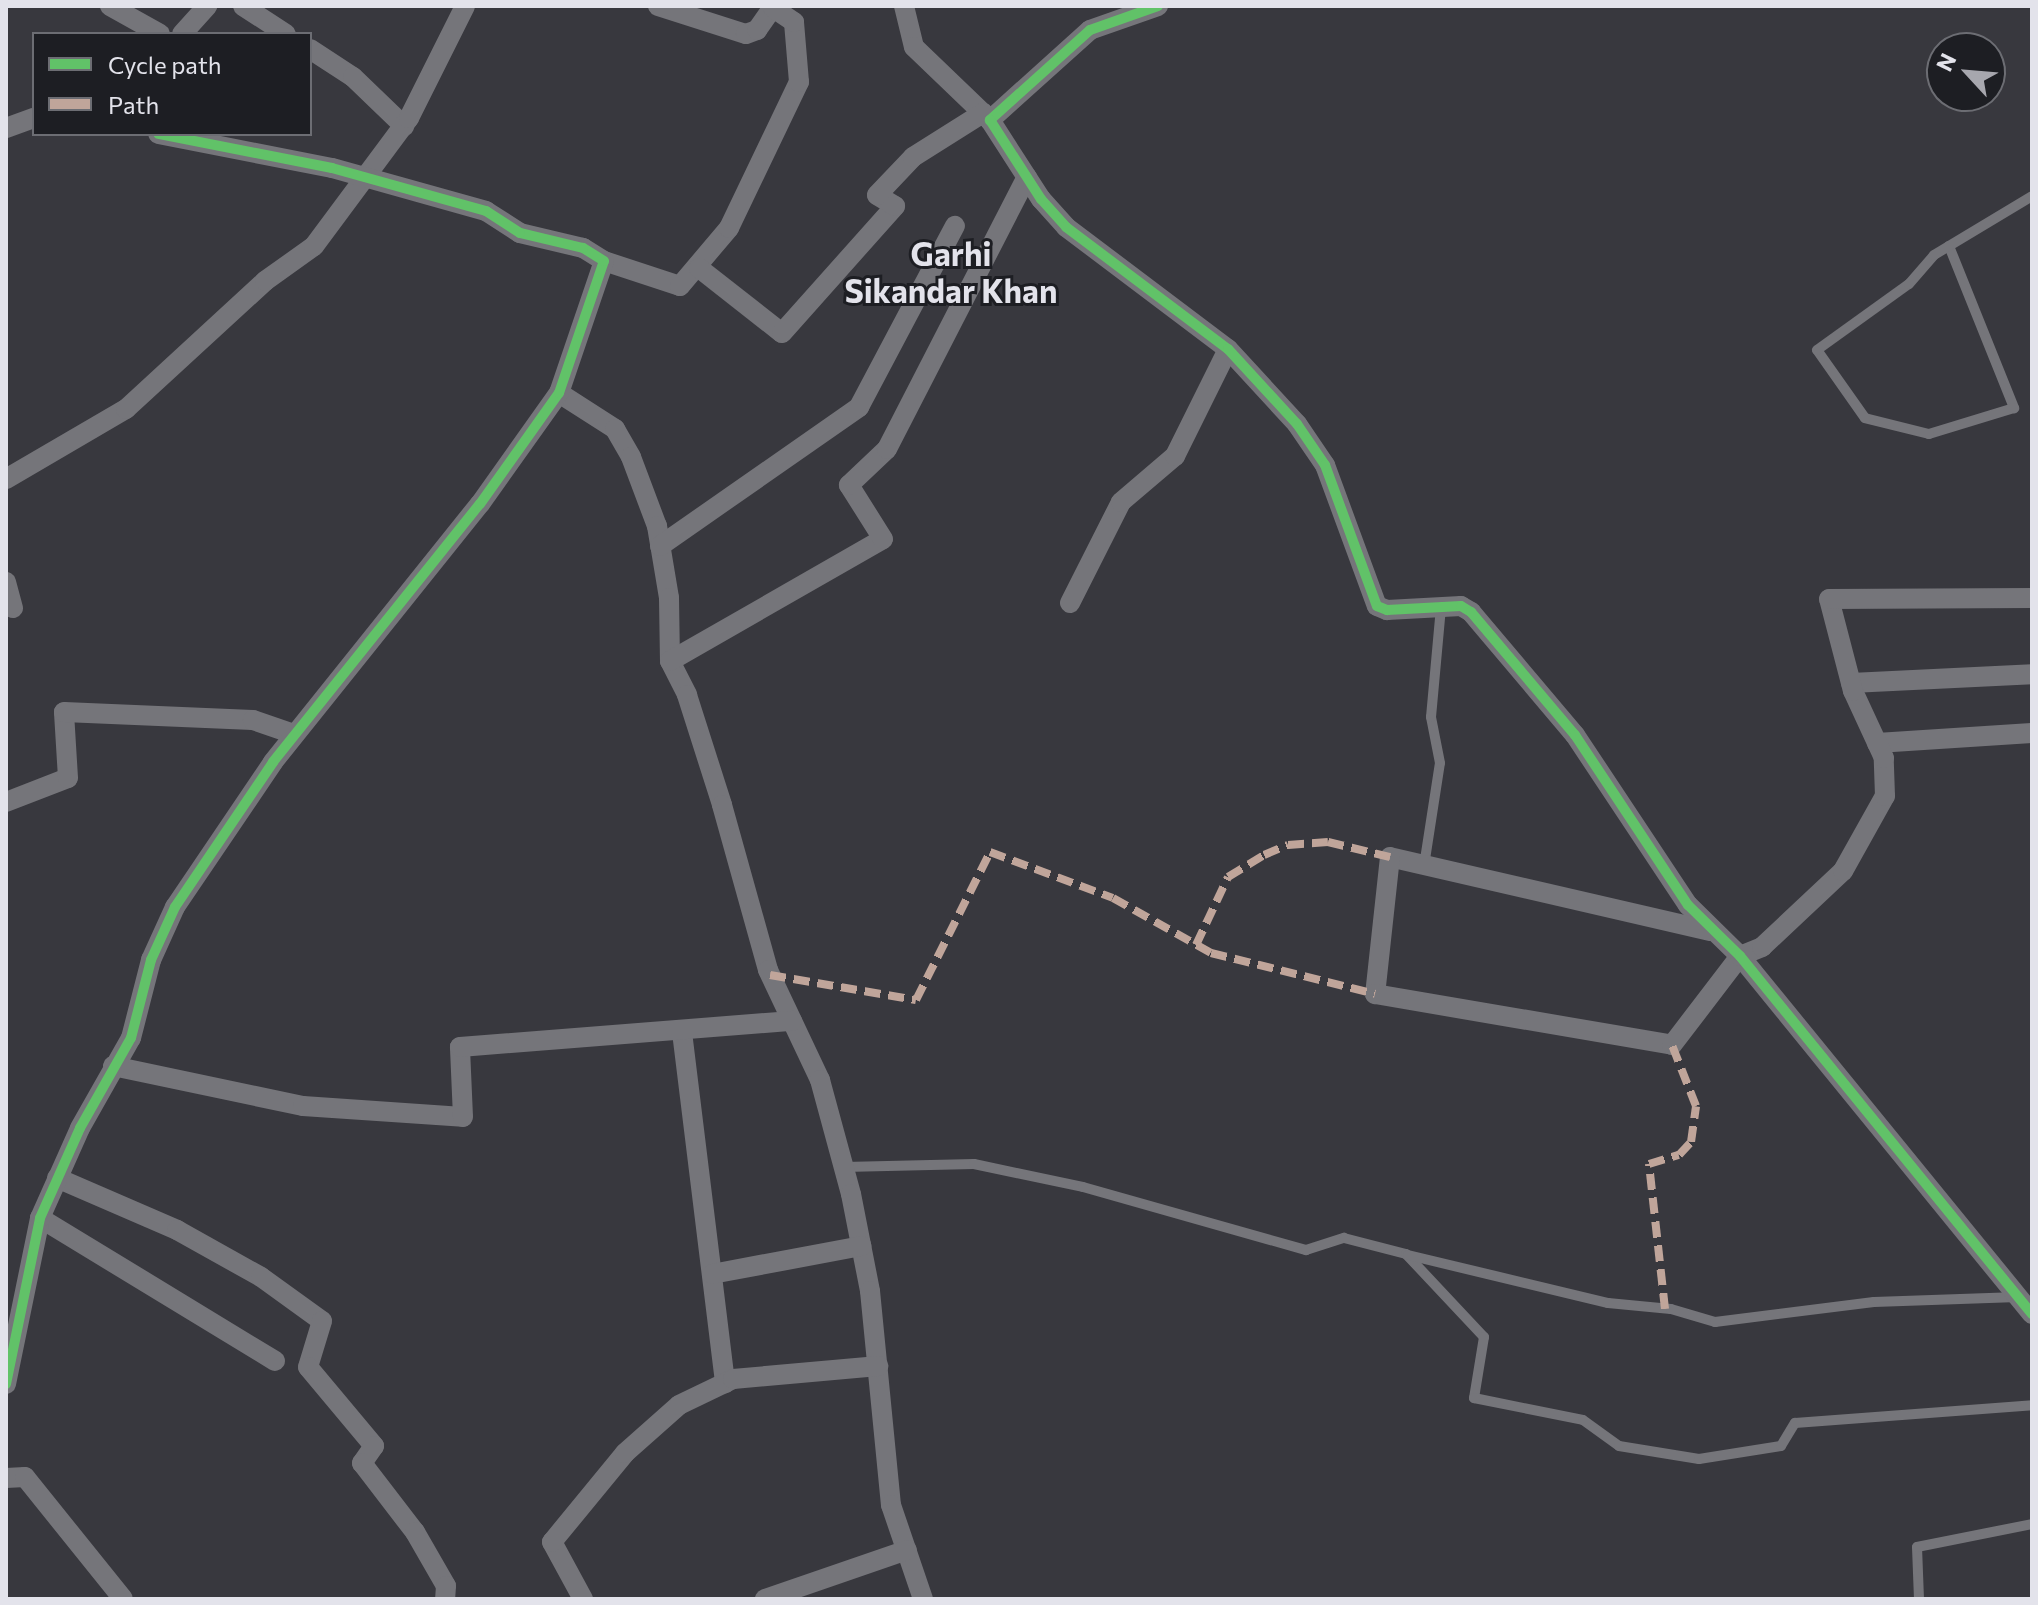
<!DOCTYPE html>
<style>
body{margin:0}
#map{position:relative;width:2038px;height:1605px;overflow:hidden;background:#38383e;font-family:Commissioner,sans-serif}
div>[style]{position:absolute}
.lane>*{height:10px;margin:-5px;padding:0 5px;transform-origin:5px;border-radius:5px;background:#75757a}
.street>*{height:20px;margin:-10px;padding:0 10px;transform-origin:10px;border-radius:10px;background:#75757a}
.quiet>*{height:8px;margin-top:-4px;transform-origin:0;background:repeating-linear-gradient(90deg,#c0a59a 0 16px,transparent 0 24px)}
.cycleway>*{height:10px;margin:-5px;padding:0 5px;transform-origin:5px;border-radius:5px;background:#61c268}
span{translate:-50% -50%;white-space:nowrap;text-align:center;line-height:1.15;-webkit-text-stroke:6px #1d1e23;paint-order:stroke}
.neighbourhood-label{font-size:32px;color:#e3e3eb;font-weight:700}
.frame{position:absolute;inset:0;border:8px solid #e3e3eb;pointer-events:none}
.legend{position:absolute;left:32px;top:32px;width:280px;height:104px;box-sizing:border-box;background:#1d1e23;border:2px solid #6c6d73;margin:0;padding:10px 14px;list-style:none;font-size:24px;color:#e3e3eb}
.legend li{display:flex;align-items:center;gap:16px;height:40px}
.legend b{width:40px;border:2px solid #6c6d73}
.north{position:absolute;left:1926px;top:32px;width:80px;height:80px;box-sizing:border-box;background:#1d1e23;border:2px solid #6c6d73;border-radius:50%;rotate:296deg;font-size:22px;font-weight:700;line-height:32px;text-align:center;color:#e3e3eb}
.north::after{content:'';display:block;margin:auto;width:28px;height:36px;background:#a7a7ae;clip-path:polygon(50% 0,100% 100%,50% 72%,0 100%)}
</style>
<div id="map">
<div class="lane">
<div style="left:1949px;top:246px;width:175px;rotate:68.1deg"></div>
<div style="left:2014px;top:408px;width:89px;rotate:163deg"></div>
<div style="left:1929px;top:434px;width:66px;rotate:-166deg"></div>
<div style="left:1865px;top:418px;width:83px;rotate:-125.2deg"></div>
<div style="left:1817px;top:350px;width:113px;rotate:-35.7deg"></div>
<div style="left:1909px;top:284px;width:38px;rotate:-49deg"></div>
<div style="left:1934px;top:255px;width:114px;rotate:-31deg"></div>
<div style="left:1424px;top:866px;width:104px;rotate:-81.2deg"></div>
<div style="left:1440px;top:763px;width:47px;rotate:-101.1deg"></div>
<div style="left:1431px;top:717px;width:110px;rotate:-84.8deg"></div>
<div style="left:844px;top:1167px;width:130px;rotate:-1.3deg"></div>
<div style="left:974px;top:1164px;width:111px;rotate:11.9deg"></div>
<div style="left:1083px;top:1187px;width:232px;rotate:15.8deg"></div>
<div style="left:1306px;top:1250px;width:40px;rotate:-18deg"></div>
<div style="left:1344px;top:1238px;width:64px;rotate:14.5deg"></div>
<div style="left:1406px;top:1254px;width:114px;rotate:46.8deg"></div>
<div style="left:1484px;top:1337px;width:62px;rotate:99.3deg"></div>
<div style="left:1474px;top:1398px;width:111px;rotate:11.4deg"></div>
<div style="left:1583px;top:1420px;width:44px;rotate:35.8deg"></div>
<div style="left:1619px;top:1446px;width:81px;rotate:9.2deg"></div>
<div style="left:1699px;top:1459px;width:83px;rotate:-9deg"></div>
<div style="left:1781px;top:1446px;width:27px;rotate:-59deg"></div>
<div style="left:1795px;top:1423px;width:238px;rotate:-4.3deg"></div>
<div style="left:1408px;top:1255px;width:206px;rotate:13.5deg"></div>
<div style="left:1608px;top:1303px;width:63px;rotate:5.4deg"></div>
<div style="left:1671px;top:1309px;width:46px;rotate:16.5deg"></div>
<div style="left:1715px;top:1322px;width:160px;rotate:-7.2deg"></div>
<div style="left:1874px;top:1302px;width:144px;rotate:-2deg"></div>
<div style="left:1919px;top:1599px;width:52px;rotate:-92.2deg"></div>
<div style="left:1917px;top:1547px;width:117px;rotate:-11.3deg"></div>
</div>
<div class="street">
<div style="left:110px;top:6px;width:57px;rotate:29.2deg"></div>
<div style="left:243px;top:6px;width:51px;rotate:33.1deg"></div>
<div style="left:658px;top:6px;width:92px;rotate:17.7deg"></div>
<div style="left:746px;top:34px;width:12px;rotate:-20deg"></div>
<div style="left:757px;top:30px;width:29px;rotate:-55deg"></div>
<div style="left:904px;top:6px;width:42px;rotate:76.3deg"></div>
<div style="left:914px;top:47px;width:105px;rotate:43.8deg"></div>
<div style="left:1158px;top:6px;width:72px;rotate:160.6deg"></div>
<div style="left:1090px;top:30px;width:135px;rotate:138deg"></div>
<div style="left:990px;top:120px;width:94px;rotate:57.2deg"></div>
<div style="left:1041px;top:199px;width:38px;rotate:48deg"></div>
<div style="left:1066px;top:227px;width:203px;rotate:37deg"></div>
<div style="left:1228px;top:349px;width:102px;rotate:47.4deg"></div>
<div style="left:1297px;top:424px;width:50px;rotate:55.7deg"></div>
<div style="left:1325px;top:465px;width:150px;rotate:69.8deg"></div>
<div style="left:1377px;top:606px;width:11px;rotate:22deg"></div>
<div style="left:1387px;top:610px;width:74px;rotate:-3.1deg"></div>
<div style="left:1461px;top:606px;width:12px;rotate:31deg"></div>
<div style="left:1471px;top:612px;width:161px;rotate:49.8deg"></div>
<div style="left:1575px;top:735px;width:204px;rotate:56.4deg"></div>
<div style="left:1688px;top:905px;width:73px;rotate:44.4deg"></div>
<div style="left:1740px;top:956px;width:462px;rotate:50.8deg"></div>
<div style="left:182px;top:34px;width:38px;rotate:-48deg"></div>
<div style="left:310px;top:49px;width:51px;rotate:33.1deg"></div>
<div style="left:353px;top:77px;width:71px;rotate:43.9deg"></div>
<div style="left:6px;top:128px;width:30px;rotate:-20deg"></div>
<div style="left:604px;top:261px;width:80px;rotate:18.2deg"></div>
<div style="left:680px;top:286px;width:76px;rotate:-49.8deg"></div>
<div style="left:729px;top:228px;width:162px;rotate:-64.4deg"></div>
<div style="left:799px;top:82px;width:60px;rotate:-94.8deg"></div>
<div style="left:794px;top:22px;width:25px;rotate:-146deg"></div>
<div style="left:699px;top:268px;width:105px;rotate:38.1deg"></div>
<div style="left:782px;top:333px;width:170px;rotate:-48.3deg"></div>
<div style="left:895px;top:206px;width:21px;rotate:-149deg"></div>
<div style="left:877px;top:195px;width:52px;rotate:-46.5deg"></div>
<div style="left:913px;top:157px;width:83px;rotate:-32.2deg"></div>
<div style="left:559px;top:393px;width:67px;rotate:32.7deg"></div>
<div style="left:615px;top:429px;width:32px;rotate:60deg"></div>
<div style="left:631px;top:457px;width:74px;rotate:69.4deg"></div>
<div style="left:657px;top:526px;width:73px;rotate:80.5deg"></div>
<div style="left:669px;top:598px;width:63px;rotate:89.1deg"></div>
<div style="left:670px;top:661px;width:38px;rotate:63deg"></div>
<div style="left:687px;top:695px;width:115px;rotate:72.3deg"></div>
<div style="left:722px;top:805px;width:171px;rotate:74.4deg"></div>
<div style="left:768px;top:970px;width:122px;rotate:64.7deg"></div>
<div style="left:820px;top:1080px;width:118px;rotate:74.8deg"></div>
<div style="left:851px;top:1194px;width:99px;rotate:78.9deg"></div>
<div style="left:870px;top:1291px;width:215px;rotate:84.4deg"></div>
<div style="left:891px;top:1505px;width:99px;rotate:71.2deg"></div>
<div style="left:6px;top:479px;width:139px;rotate:-30.3deg"></div>
<div style="left:126px;top:409px;width:189px;rotate:-42.6deg"></div>
<div style="left:265px;top:281px;width:60px;rotate:-35.5deg"></div>
<div style="left:314px;top:246px;width:159px;rotate:-53.4deg"></div>
<div style="left:409px;top:118px;width:125px;rotate:-63.4deg"></div>
<div style="left:660px;top:546px;width:243px;rotate:-34.9deg"></div>
<div style="left:859px;top:407px;width:205px;rotate:-62.1deg"></div>
<div style="left:6px;top:582px;width:27px;rotate:75deg"></div>
<div style="left:1070px;top:603px;width:113px;rotate:-63.2deg"></div>
<div style="left:1121px;top:502px;width:71px;rotate:-40.4deg"></div>
<div style="left:1175px;top:456px;width:119px;rotate:-63.6deg"></div>
<div style="left:670px;top:661px;width:245px;rotate:-29.8deg"></div>
<div style="left:883px;top:539px;width:64px;rotate:-122.2deg"></div>
<div style="left:849px;top:485px;width:52px;rotate:-43.5deg"></div>
<div style="left:887px;top:449px;width:306px;rotate:-62.8deg"></div>
<div style="left:1851px;top:683px;width:181px;rotate:-2.8deg"></div>
<div style="left:1877px;top:743px;width:155px;rotate:-3.7deg"></div>
<div style="left:6px;top:802px;width:66px;rotate:-21.2deg"></div>
<div style="left:68px;top:778px;width:66px;rotate:-93.5deg"></div>
<div style="left:64px;top:712px;width:189px;rotate:2.4deg"></div>
<div style="left:253px;top:720px;width:43px;rotate:18.9deg"></div>
<div style="left:1710px;top:931px;width:328px;rotate:-167deg"></div>
<div style="left:1390px;top:857px;width:138px;rotate:96.2deg"></div>
<div style="left:1375px;top:994px;width:301px;rotate:9.7deg"></div>
<div style="left:1672px;top:1045px;width:112px;rotate:-52.6deg"></div>
<div style="left:1740px;top:956px;width:24px;rotate:-22deg"></div>
<div style="left:1762px;top:947px;width:111px;rotate:-43.2deg"></div>
<div style="left:1843px;top:871px;width:86px;rotate:-60.8deg"></div>
<div style="left:1885px;top:796px;width:38px;rotate:-92deg"></div>
<div style="left:1884px;top:758px;width:74px;rotate:-114.8deg"></div>
<div style="left:1853px;top:691px;width:95px;rotate:-104.6deg"></div>
<div style="left:1829px;top:599px;width:203px;rotate:-0.3deg"></div>
<div style="left:682px;top:1032px;width:354px;rotate:83deg"></div>
<div style="left:113px;top:1066px;width:194px;rotate:11.9deg"></div>
<div style="left:303px;top:1106px;width:160px;rotate:3.9deg"></div>
<div style="left:463px;top:1117px;width:70px;rotate:-92.5deg"></div>
<div style="left:460px;top:1047px;width:333px;rotate:-4.5deg"></div>
<div style="left:57px;top:1178px;width:131px;rotate:23.4deg"></div>
<div style="left:177px;top:1230px;width:96px;rotate:29.2deg"></div>
<div style="left:261px;top:1277px;width:75px;rotate:35.8deg"></div>
<div style="left:322px;top:1321px;width:48px;rotate:106.9deg"></div>
<div style="left:308px;top:1367px;width:103px;rotate:50.1deg"></div>
<div style="left:374px;top:1446px;width:21px;rotate:125deg"></div>
<div style="left:362px;top:1463px;width:87px;rotate:52.5deg"></div>
<div style="left:415px;top:1532px;width:62px;rotate:60.1deg"></div>
<div style="left:446px;top:1586px;width:13px;rotate:94deg"></div>
<div style="left:40px;top:1218px;width:275px;rotate:31.3deg"></div>
<div style="left:712px;top:1274px;width:152px;rotate:-10.6deg"></div>
<div style="left:6px;top:1384px;width:169px;rotate:-78.4deg"></div>
<div style="left:40px;top:1218px;width:98px;rotate:-66deg"></div>
<div style="left:80px;top:1128px;width:103px;rotate:-60.5deg"></div>
<div style="left:131px;top:1038px;width:81px;rotate:-75.6deg"></div>
<div style="left:151px;top:960px;width:58px;rotate:-65.6deg"></div>
<div style="left:175px;top:907px;width:175px;rotate:-55.9deg"></div>
<div style="left:273px;top:762px;width:331px;rotate:-51.3deg"></div>
<div style="left:480px;top:504px;width:136px;rotate:-54.6deg"></div>
<div style="left:559px;top:393px;width:139px;rotate:-71.2deg"></div>
<div style="left:604px;top:261px;width:25px;rotate:-148deg"></div>
<div style="left:583px;top:248px;width:65px;rotate:-166.6deg"></div>
<div style="left:520px;top:233px;width:40px;rotate:-147.1deg"></div>
<div style="left:486px;top:211px;width:160px;rotate:-164.4deg"></div>
<div style="left:332px;top:168px;width:177px;rotate:-168.9deg"></div>
<div style="left:6px;top:1478px;width:19px;rotate:-3deg"></div>
<div style="left:25px;top:1477px;width:156px;rotate:51.2deg"></div>
<div style="left:583px;top:1599px;width:65px;rotate:-118.5deg"></div>
<div style="left:552px;top:1542px;width:115px;rotate:-50.6deg"></div>
<div style="left:625px;top:1453px;width:72px;rotate:-41.6deg"></div>
<div style="left:679px;top:1405px;width:60px;rotate:-25.7deg"></div>
<div style="left:733px;top:1379px;width:146px;rotate:-5.1deg"></div>
<div style="left:765px;top:1599px;width:150px;rotate:-19deg"></div>
</div>
<div class="quiet">
<div style="left:1196px;top:945px;width:75px;rotate:-64.8deg"></div>
<div style="left:1228px;top:877px;width:42px;rotate:-31.4deg"></div>
<div style="left:1264px;top:855px;width:26px;rotate:-23deg"></div>
<div style="left:1288px;top:845px;width:40px;rotate:-4.3deg"></div>
<div style="left:1328px;top:842px;width:64px;rotate:13.6deg"></div>
<div style="left:770px;top:975px;width:148px;rotate:9.7deg"></div>
<div style="left:916px;top:1000px;width:165px;rotate:-63.4deg"></div>
<div style="left:990px;top:852px;width:131px;rotate:20.5deg"></div>
<div style="left:1113px;top:898px;width:112px;rotate:29.3deg"></div>
<div style="left:1211px;top:953px;width:169px;rotate:14deg"></div>
<div style="left:1665px;top:1309px;width:146px;rotate:-96.3deg"></div>
<div style="left:1649px;top:1164px;width:31px;rotate:-17deg"></div>
<div style="left:1679px;top:1155px;width:18px;rotate:-47deg"></div>
<div style="left:1691px;top:1142px;width:36px;rotate:-82deg"></div>
<div style="left:1696px;top:1106px;width:66px;rotate:-111.5deg"></div>
</div>
<div class="cycleway">
<div style="left:1158px;top:6px;width:72px;rotate:160.6deg"></div>
<div style="left:1090px;top:30px;width:135px;rotate:138deg"></div>
<div style="left:990px;top:120px;width:94px;rotate:57.2deg"></div>
<div style="left:1041px;top:199px;width:38px;rotate:48deg"></div>
<div style="left:1066px;top:227px;width:203px;rotate:37deg"></div>
<div style="left:1228px;top:349px;width:102px;rotate:47.4deg"></div>
<div style="left:1297px;top:424px;width:50px;rotate:55.7deg"></div>
<div style="left:1325px;top:465px;width:150px;rotate:69.8deg"></div>
<div style="left:1377px;top:606px;width:11px;rotate:22deg"></div>
<div style="left:1387px;top:610px;width:74px;rotate:-3.1deg"></div>
<div style="left:1461px;top:606px;width:12px;rotate:31deg"></div>
<div style="left:1471px;top:612px;width:161px;rotate:49.8deg"></div>
<div style="left:1575px;top:735px;width:204px;rotate:56.4deg"></div>
<div style="left:1688px;top:905px;width:73px;rotate:44.4deg"></div>
<div style="left:1740px;top:956px;width:462px;rotate:50.8deg"></div>
<div style="left:6px;top:1384px;width:169px;rotate:-78.4deg"></div>
<div style="left:40px;top:1218px;width:98px;rotate:-66deg"></div>
<div style="left:80px;top:1128px;width:103px;rotate:-60.5deg"></div>
<div style="left:131px;top:1038px;width:81px;rotate:-75.6deg"></div>
<div style="left:151px;top:960px;width:58px;rotate:-65.6deg"></div>
<div style="left:175px;top:907px;width:175px;rotate:-55.9deg"></div>
<div style="left:273px;top:762px;width:331px;rotate:-51.3deg"></div>
<div style="left:480px;top:504px;width:136px;rotate:-54.6deg"></div>
<div style="left:559px;top:393px;width:139px;rotate:-71.2deg"></div>
<div style="left:604px;top:261px;width:25px;rotate:-148deg"></div>
<div style="left:583px;top:248px;width:65px;rotate:-166.6deg"></div>
<div style="left:520px;top:233px;width:40px;rotate:-147.1deg"></div>
<div style="left:486px;top:211px;width:160px;rotate:-164.4deg"></div>
<div style="left:332px;top:168px;width:177px;rotate:-168.9deg"></div>
</div>
<div class="neighbourhood-label">
<span style="left:951px;top:272px">Garhi<br>Sikandar Khan</span>
</div>
<div class="frame"></div>
<ul class="legend">
<li><b style="height:10px;background:#61c268"></b>Cycle path</li>
<li><b style="height:10px;background:#c0a59a"></b>Path</li>
</ul>
<div class="north">N</div>
</div>
